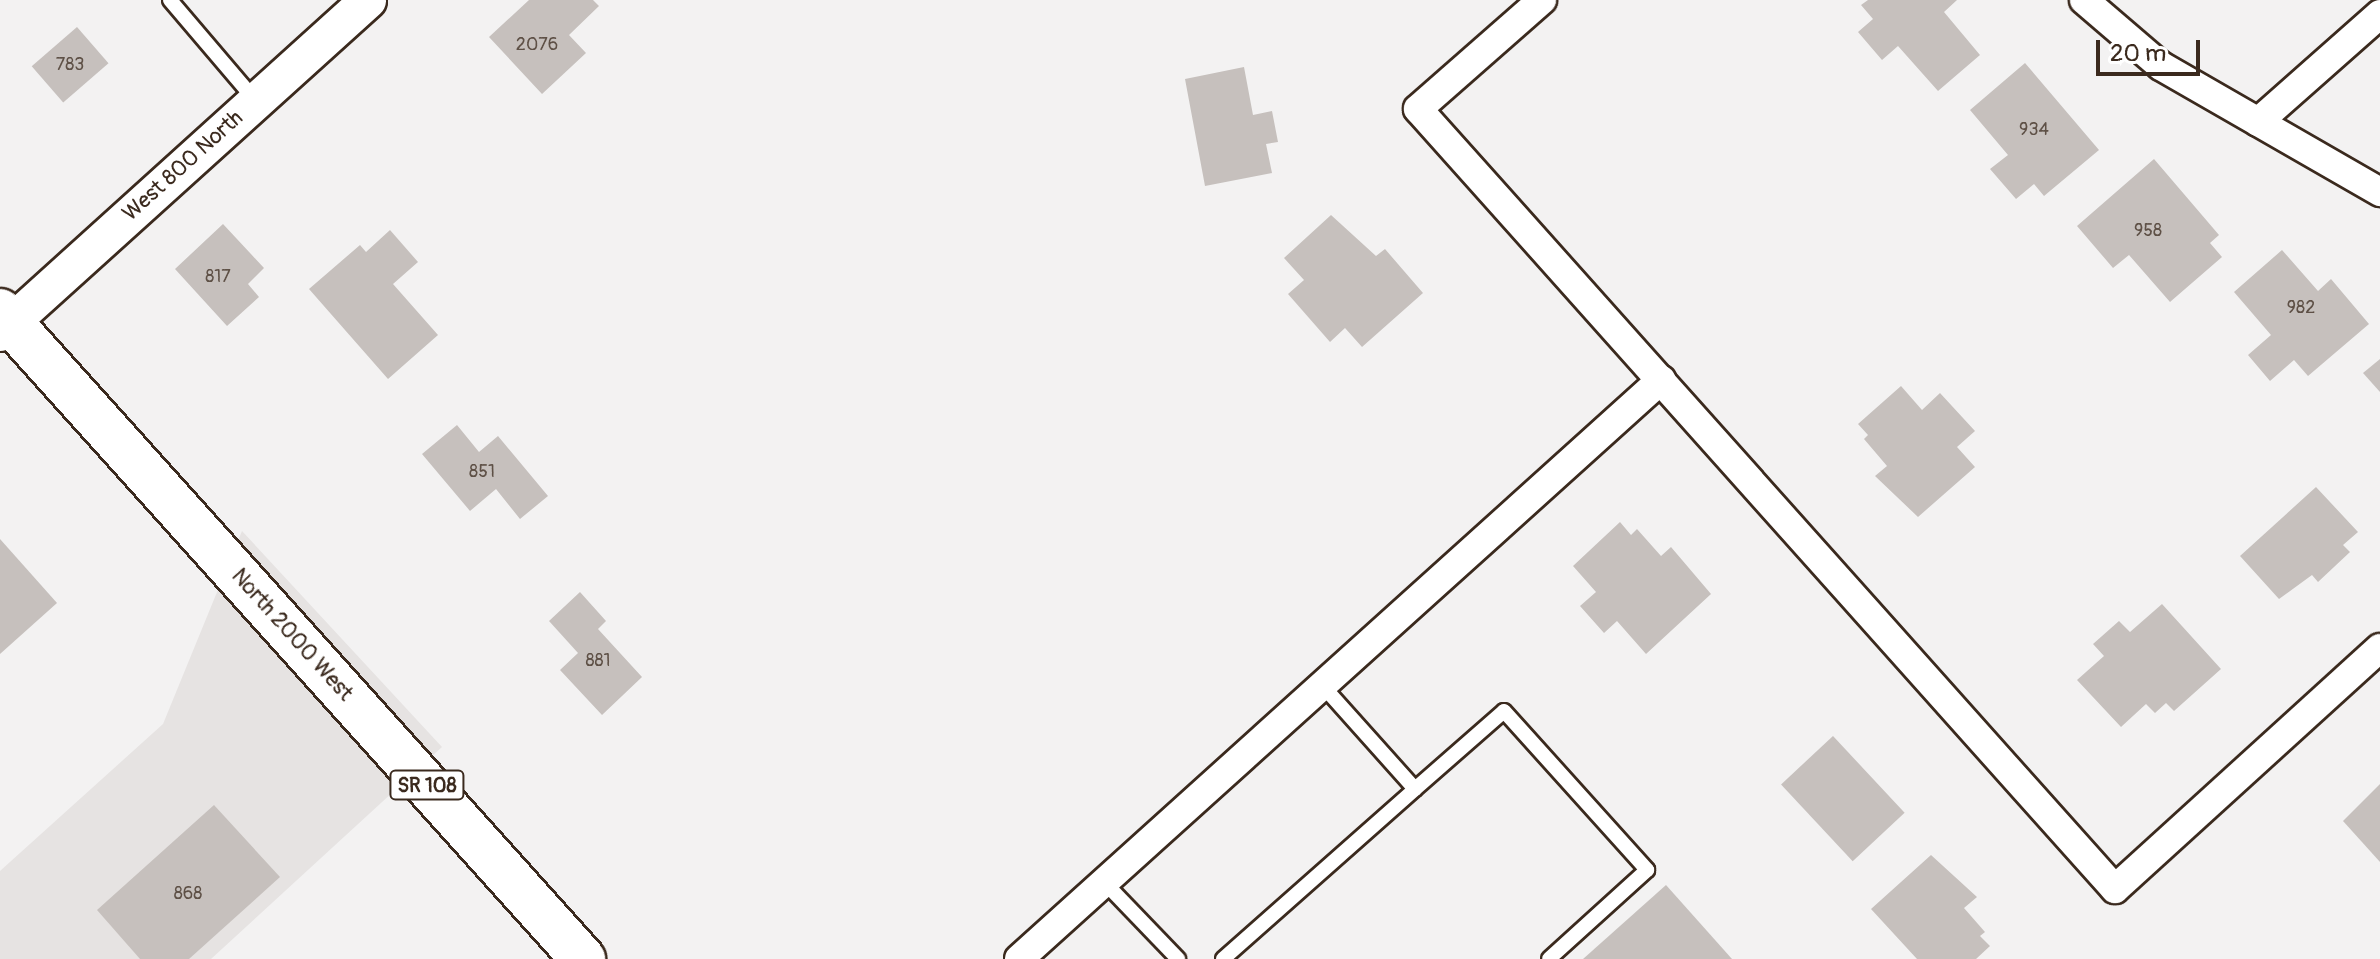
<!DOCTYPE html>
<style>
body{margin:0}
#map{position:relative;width:2380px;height:959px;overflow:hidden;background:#f3f2f2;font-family:Pangolin,sans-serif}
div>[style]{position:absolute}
.built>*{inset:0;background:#e6e3e2}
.building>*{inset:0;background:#c6c0bd;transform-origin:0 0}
.roads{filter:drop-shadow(2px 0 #3b2a1e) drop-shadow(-2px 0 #3b2a1e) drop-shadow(0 2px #3b2a1e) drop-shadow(0 -2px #3b2a1e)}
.service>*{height:14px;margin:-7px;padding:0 7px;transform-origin:7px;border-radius:7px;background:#fff}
.minor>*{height:28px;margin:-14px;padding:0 14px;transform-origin:14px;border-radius:14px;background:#fff}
.tertiary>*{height:36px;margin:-18px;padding:0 18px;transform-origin:18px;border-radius:18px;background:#fff}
.primary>*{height:44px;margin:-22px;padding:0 22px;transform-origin:22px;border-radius:22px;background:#fff}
span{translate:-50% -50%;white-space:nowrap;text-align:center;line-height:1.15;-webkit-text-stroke:8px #fff;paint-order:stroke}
.number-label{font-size:18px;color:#5e5046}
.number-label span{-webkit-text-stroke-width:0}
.shield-label span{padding:2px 6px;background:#fff;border:2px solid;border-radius:6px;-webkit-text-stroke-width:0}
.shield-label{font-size:20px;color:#3b2a1e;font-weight:700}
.street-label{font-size:22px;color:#3b2a1e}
.scale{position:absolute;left:2096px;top:40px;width:104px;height:36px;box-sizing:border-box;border:4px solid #3b2a1e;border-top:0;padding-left:10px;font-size:24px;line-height:28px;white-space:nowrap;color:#3b2a1e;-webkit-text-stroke:6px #fff;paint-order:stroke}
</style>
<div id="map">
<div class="built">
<div style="clip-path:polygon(242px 531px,442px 747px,211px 959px,0 959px,0 871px,163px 724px)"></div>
</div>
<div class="building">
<div style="clip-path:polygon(529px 0,593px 0,599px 6px,569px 35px,586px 53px,542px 94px,489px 37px)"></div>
<div style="clip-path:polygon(1868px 0,1957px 0,1944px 12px,1980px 55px,1938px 91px,1898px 46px,1882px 60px,1858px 32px,1873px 19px,1861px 5px)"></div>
<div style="left:77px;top:27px;width:48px;height:60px;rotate:49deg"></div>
<div style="clip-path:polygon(2025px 63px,2099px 150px,2044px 196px,2034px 184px,2016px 199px,1990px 169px,2008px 155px,1970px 110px)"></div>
<div style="clip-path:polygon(1244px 67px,1253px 115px,1272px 111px,1278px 142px,1266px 144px,1272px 173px,1205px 186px,1185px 79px)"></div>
<div style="clip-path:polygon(2154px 159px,2219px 235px,2210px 243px,2222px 257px,2170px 302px,2129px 255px,2113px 268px,2077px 226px)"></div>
<div style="clip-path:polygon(1331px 215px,1376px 256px,1385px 249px,1423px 293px,1362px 347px,1345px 328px,1330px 342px,1288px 294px,1304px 280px,1284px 258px)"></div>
<div style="clip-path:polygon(223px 224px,264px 268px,248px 284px,259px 297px,227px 326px,175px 269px)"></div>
<div style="clip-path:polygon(390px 230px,418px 262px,393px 284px,438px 335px,388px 379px,309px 289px,360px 245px,366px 252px)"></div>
<div style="clip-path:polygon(2282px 250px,2318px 291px,2331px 279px,2369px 324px,2308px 376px,2294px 360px,2270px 381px,2248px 355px,2271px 335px,2234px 292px)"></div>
<div style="clip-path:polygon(2380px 359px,2380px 392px,2363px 373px)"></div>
<div style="clip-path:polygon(1901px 386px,1922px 410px,1940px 393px,1975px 431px,1957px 447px,1975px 467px,1918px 517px,1875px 476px,1887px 466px,1864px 439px,1868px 435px,1858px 424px)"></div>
<div style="clip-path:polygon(457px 425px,479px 452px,498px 436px,548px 496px,520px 519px,496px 489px,470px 511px,422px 454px)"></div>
<div style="clip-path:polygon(2316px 487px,2358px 532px,2343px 545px,2350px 552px,2318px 582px,2312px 575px,2279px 599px,2240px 556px)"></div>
<div style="clip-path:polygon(1620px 522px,1631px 535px,1637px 529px,1661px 556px,1671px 547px,1711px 594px,1646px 654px,1617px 621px,1604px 633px,1580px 606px,1596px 592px,1573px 566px)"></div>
<div style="clip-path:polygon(0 539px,57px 603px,0 654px)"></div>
<div style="clip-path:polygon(580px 592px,606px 621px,598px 629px,642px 677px,602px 715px,560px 670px,578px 653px,549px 621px)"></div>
<div style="clip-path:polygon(2162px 604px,2221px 669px,2174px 711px,2166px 703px,2155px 713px,2146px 704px,2121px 727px,2077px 680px,2104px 656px,2093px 644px,2119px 621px,2130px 632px)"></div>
<div style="left:1833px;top:736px;width:105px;height:71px;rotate:47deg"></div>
<div style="clip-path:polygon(2380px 784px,2380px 862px,2343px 821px)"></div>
<div style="clip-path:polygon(214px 805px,280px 877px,189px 959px,140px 959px,97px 910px)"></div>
<div style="clip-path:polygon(1931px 855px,1977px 897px,1964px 908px,1985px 932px,1980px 936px,1990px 946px,1976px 959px,1917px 959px,1871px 909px)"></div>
<div style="clip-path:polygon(1666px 885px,1732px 959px,1583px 959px)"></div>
</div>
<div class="roads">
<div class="service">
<div style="left:170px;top:0;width:131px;rotate:49.6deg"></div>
<div style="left:1415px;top:789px;width:118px;rotate:-41.2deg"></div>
<div style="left:1504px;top:711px;width:214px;rotate:48deg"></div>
<div style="left:1647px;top:870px;width:132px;rotate:137.8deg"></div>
<div style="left:1104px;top:882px;width:107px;rotate:46.1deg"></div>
<div style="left:1223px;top:959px;width:256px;rotate:-41.5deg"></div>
<div style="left:1415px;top:789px;width:140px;rotate:-131.8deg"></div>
</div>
<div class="minor">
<div style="left:1542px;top:0;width:165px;rotate:138.7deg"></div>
<div style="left:1418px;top:109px;width:1046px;rotate:48.22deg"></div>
<div style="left:2115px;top:889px;width:358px;rotate:-42.3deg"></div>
<div style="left:2084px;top:0;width:101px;rotate:40.6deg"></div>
<div style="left:2161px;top:66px;width:253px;rotate:29.9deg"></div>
<div style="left:2258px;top:122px;width:163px;rotate:-41.5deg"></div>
<div style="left:1019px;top:959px;width:865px;rotate:-42.05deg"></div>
</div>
<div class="tertiary">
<div style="left:0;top:333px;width:496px;rotate:-42.1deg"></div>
</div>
<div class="primary">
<div style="left:0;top:311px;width:872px;rotate:48.02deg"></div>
</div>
</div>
<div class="number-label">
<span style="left:537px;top:45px">2076</span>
<span style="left:70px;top:65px">783</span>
<span style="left:2034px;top:130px">934</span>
<span style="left:2148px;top:231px">958</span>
<span style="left:218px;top:277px">817</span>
<span style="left:2301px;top:308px">982</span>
<span style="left:482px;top:472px">851</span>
<span style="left:598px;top:661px">881</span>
<span style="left:188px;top:894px">868</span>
</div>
<div class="shield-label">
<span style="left:427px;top:785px">SR 108</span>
</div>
<div class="street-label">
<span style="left:183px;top:166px;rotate:-42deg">West 800 North</span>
<span style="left:292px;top:635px;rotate:48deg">North 2000 West</span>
</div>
<div class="scale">20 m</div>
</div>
